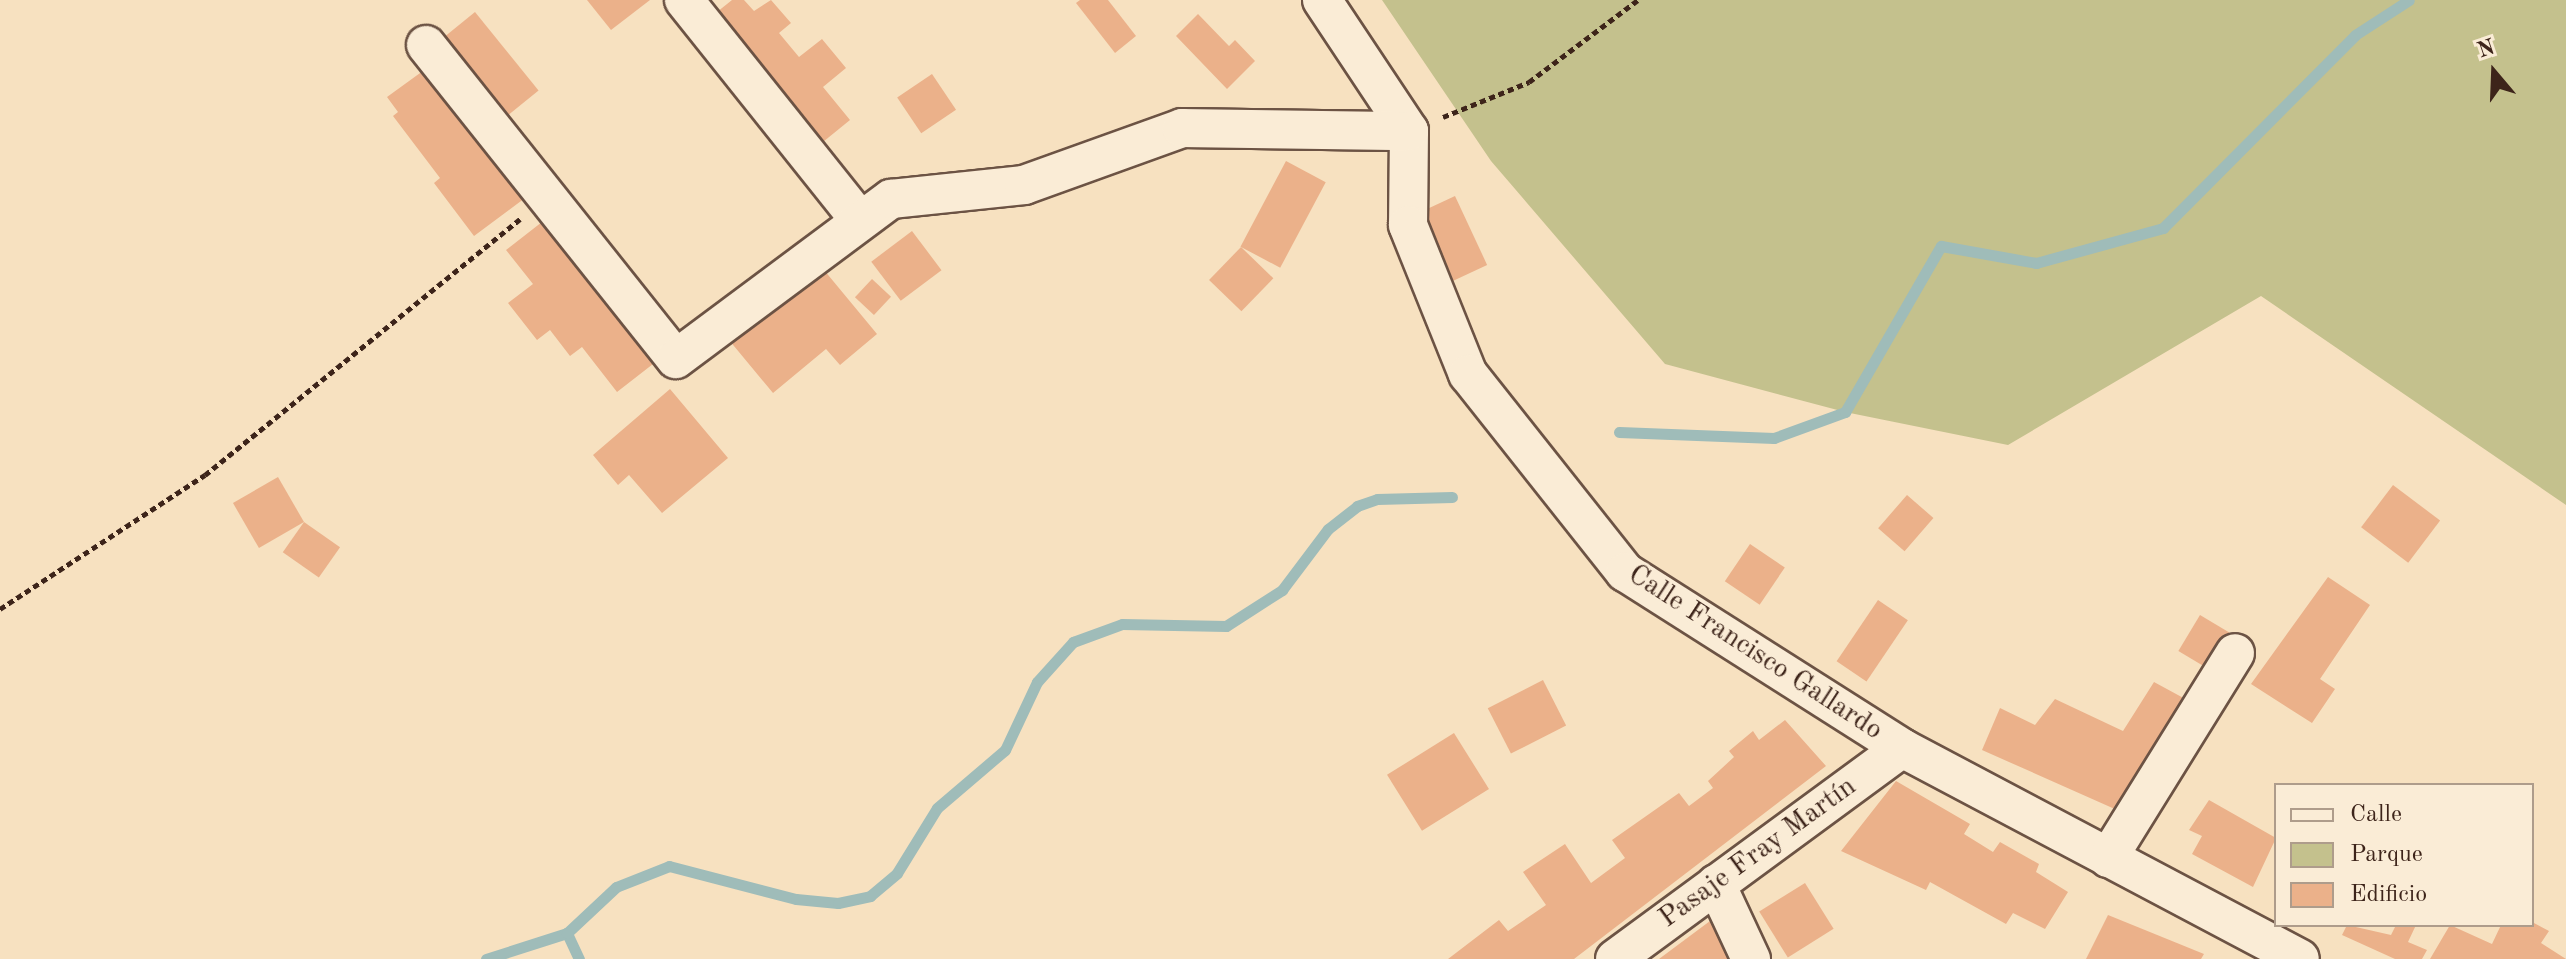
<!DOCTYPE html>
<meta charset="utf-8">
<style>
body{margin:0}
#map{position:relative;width:2566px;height:959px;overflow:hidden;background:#f7e1c0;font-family:"Old Standard TT",serif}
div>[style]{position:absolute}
.green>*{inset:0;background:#c4c18d}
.stream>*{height:11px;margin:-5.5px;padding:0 5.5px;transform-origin:5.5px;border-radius:5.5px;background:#9fbcb9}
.building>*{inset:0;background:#ebb18a;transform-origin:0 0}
.path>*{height:5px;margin-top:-2.5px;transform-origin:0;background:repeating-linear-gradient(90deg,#3d241a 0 6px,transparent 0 10px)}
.roads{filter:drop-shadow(2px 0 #6c5344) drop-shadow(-2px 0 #6c5344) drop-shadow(0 2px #6c5344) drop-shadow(0 -2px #6c5344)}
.minor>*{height:38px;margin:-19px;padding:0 19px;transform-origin:19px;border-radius:19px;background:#faecd6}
span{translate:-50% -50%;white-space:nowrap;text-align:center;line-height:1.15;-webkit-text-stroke:6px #faecd6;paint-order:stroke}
.street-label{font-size:28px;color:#3d241a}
.legend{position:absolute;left:2274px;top:783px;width:260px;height:144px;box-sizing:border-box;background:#faecd6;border:2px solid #ae9c8b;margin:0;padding:10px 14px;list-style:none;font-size:24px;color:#3d241a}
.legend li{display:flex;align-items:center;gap:16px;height:40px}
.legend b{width:40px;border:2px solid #ae9c8b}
.north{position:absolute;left:2454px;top:32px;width:80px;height:80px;-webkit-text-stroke:6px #faecd6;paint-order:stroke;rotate:341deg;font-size:22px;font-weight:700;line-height:32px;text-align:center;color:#3d241a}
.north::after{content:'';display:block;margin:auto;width:28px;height:36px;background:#3d241a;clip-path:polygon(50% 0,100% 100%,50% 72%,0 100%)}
</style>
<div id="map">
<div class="green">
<div style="clip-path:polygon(1382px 0,2566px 0,2566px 505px,2261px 296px,2008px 445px,1845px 412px,1665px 364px,1491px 161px)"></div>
</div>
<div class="stream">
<div style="left:1619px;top:432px;width:155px;rotate:2.2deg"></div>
<div style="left:1774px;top:438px;width:76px;rotate:-20.1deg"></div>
<div style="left:1845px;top:412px;width:192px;rotate:-60deg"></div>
<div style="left:1941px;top:246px;width:97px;rotate:10.1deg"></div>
<div style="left:2036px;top:263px;width:132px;rotate:-15.4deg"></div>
<div style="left:2163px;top:228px;width:272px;rotate:-45.1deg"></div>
<div style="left:2355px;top:35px;width:64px;rotate:-32.9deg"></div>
<div style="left:486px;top:959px;width:85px;rotate:-17.8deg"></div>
<div style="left:579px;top:959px;width:29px;rotate:-115deg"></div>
<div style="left:567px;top:933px;width:67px;rotate:-43.2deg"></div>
<div style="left:616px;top:887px;width:57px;rotate:-21.6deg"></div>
<div style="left:669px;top:866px;width:131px;rotate:14.6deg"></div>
<div style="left:796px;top:899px;width:42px;rotate:5.4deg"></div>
<div style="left:838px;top:903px;width:33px;rotate:-12deg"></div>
<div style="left:870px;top:896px;width:35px;rotate:-40deg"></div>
<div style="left:897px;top:873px;width:76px;rotate:-58.4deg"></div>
<div style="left:937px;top:808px;width:89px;rotate:-40.5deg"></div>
<div style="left:1005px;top:750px;width:75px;rotate:-64.8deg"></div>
<div style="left:1037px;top:682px;width:54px;rotate:-48deg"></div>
<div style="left:1073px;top:642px;width:52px;rotate:-20.2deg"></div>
<div style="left:1122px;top:624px;width:104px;rotate:1.1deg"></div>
<div style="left:1226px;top:626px;width:67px;rotate:-32.7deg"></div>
<div style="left:1282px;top:590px;width:76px;rotate:-53deg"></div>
<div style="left:1328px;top:529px;width:37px;rotate:-38deg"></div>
<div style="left:1357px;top:506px;width:21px;rotate:-19deg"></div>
<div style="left:1377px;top:499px;width:75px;rotate:-1.5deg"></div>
</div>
<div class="building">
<div style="clip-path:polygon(587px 0,650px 0,611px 30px)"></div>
<div style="clip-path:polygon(732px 0,744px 0,754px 11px,771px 0,791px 23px,779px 33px,799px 57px,822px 39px,846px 68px,823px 87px,850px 120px,818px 146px,717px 12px)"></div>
<div style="clip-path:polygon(1080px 0,1108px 0,1136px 36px,1115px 53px,1076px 3px)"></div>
<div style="left:475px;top:12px;width:101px;height:42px;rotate:51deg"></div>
<div style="clip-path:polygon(1198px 14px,1229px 46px,1235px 40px,1255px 61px,1227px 89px,1176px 36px)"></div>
<div style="clip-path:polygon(427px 68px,525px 198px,474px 236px,434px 183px,440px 178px,393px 116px,398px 112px,387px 97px)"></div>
<div style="left:932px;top:74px;width:43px;height:42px;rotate:56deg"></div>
<div style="left:1286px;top:161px;width:45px;height:97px;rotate:28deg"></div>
<div style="left:1455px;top:196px;width:76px;height:42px;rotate:65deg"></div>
<div style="clip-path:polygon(542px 222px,653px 364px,617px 392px,582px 347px,570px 356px,550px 330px,537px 340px,508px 303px,533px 284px,506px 250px)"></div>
<div style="left:912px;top:231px;width:49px;height:51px;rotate:53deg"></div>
<div style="left:1241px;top:247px;width:45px;height:46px;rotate:44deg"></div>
<div style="clip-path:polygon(824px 270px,877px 334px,840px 365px,826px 349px,773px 393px,729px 340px)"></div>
<div style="left:872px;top:279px;width:26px;height:25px;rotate:43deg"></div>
<div style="clip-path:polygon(670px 389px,728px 458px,662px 513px,629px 475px,618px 485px,593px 455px)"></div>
<div style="left:278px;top:477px;width:52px;height:52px;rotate:60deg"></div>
<div style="left:2393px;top:485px;width:59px;height:53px;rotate:37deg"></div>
<div style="left:1907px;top:495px;width:35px;height:44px;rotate:41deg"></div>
<div style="left:304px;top:522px;width:44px;height:37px;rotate:35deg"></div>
<div style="left:1750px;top:544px;width:42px;height:45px;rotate:34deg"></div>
<div style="clip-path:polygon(2328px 577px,2370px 605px,2320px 679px,2335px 689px,2312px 723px,2251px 684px)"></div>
<div style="left:1878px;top:600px;width:36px;height:74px;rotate:34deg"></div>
<div style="left:2200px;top:615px;width:41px;height:42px;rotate:31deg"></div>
<div style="left:1543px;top:680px;width:51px;height:62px;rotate:63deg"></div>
<div style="clip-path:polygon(2154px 682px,2189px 701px,2126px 814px,1982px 750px,2000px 708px,2035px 725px,2055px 699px,2123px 731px)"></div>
<div style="clip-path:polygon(1785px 720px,1826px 766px,1574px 959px,1448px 959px,1499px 920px,1508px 931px,1546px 905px,1523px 872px,1565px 844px,1591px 883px,1625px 858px,1612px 840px,1679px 793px,1689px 806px,1713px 788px,1708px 781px,1734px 757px,1729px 751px,1753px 731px,1759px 740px)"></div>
<div style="left:1454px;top:733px;width:66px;height:79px;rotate:58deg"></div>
<div style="clip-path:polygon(1896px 781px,1970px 824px,1964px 834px,1993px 852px,2000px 842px,2039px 864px,2036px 872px,2068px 892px,2045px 929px,2013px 913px,2006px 924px,1930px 882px,1926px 890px,1841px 851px)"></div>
<div style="clip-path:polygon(2209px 800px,2276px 838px,2253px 887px,2192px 854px,2202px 836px,2189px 830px)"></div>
<div style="left:1805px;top:883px;width:54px;height:54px;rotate:58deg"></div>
<div style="clip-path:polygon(2108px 915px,2204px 954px,2201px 959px,2086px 959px)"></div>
<div style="clip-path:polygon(1710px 921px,1735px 959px,1659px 959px)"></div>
<div style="clip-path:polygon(2532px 922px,2549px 931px,2541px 943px,2566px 959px,2430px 959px,2450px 925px,2492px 944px,2501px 925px)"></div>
<div style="clip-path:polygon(2347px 925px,2391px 935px,2396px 925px,2416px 925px,2408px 942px,2427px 950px,2422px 959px,2395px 959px,2342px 935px)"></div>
</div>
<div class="path">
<div style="left:1443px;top:117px;width:93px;rotate:-22.1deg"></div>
<div style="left:1529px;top:82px;width:136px;rotate:-37deg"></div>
<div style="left:0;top:609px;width:245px;rotate:-33.2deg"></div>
<div style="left:205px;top:475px;width:406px;rotate:-39.1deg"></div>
</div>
<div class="roads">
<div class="minor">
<div style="left:684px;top:0;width:279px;rotate:51.4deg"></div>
<div style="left:1322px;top:0;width:157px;rotate:56.4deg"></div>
<div style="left:1409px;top:131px;width:94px;rotate:90.6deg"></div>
<div style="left:1408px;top:225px;width:161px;rotate:68.1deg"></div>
<div style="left:1468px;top:374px;width:253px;rotate:51.6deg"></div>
<div style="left:1625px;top:572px;width:328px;rotate:32.4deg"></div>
<div style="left:1902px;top:748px;width:450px;rotate:27.9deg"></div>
<div style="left:426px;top:45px;width:401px;rotate:51.5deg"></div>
<div style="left:676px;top:359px;width:268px;rotate:-36.7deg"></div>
<div style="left:891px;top:199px;width:134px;rotate:-6deg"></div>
<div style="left:1024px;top:185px;width:168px;rotate:-19.8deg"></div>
<div style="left:1182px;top:128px;width:227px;rotate:0.8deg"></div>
<div style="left:2108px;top:858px;width:241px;rotate:-58.2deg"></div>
<div style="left:1716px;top:884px;width:83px;rotate:65deg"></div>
<div style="left:1615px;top:959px;width:356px;rotate:-36.3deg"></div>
</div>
</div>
<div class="street-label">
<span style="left:1755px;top:653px;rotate:33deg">Calle Francisco Gallardo</span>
<span style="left:1758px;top:853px;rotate:-36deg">Pasaje Fray Martín</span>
</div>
<ul class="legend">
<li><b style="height:10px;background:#faecd6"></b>Calle</li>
<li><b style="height:22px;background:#c4c18d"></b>Parque</li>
<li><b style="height:22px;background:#ebb18a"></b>Edificio</li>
</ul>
<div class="north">N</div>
</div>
